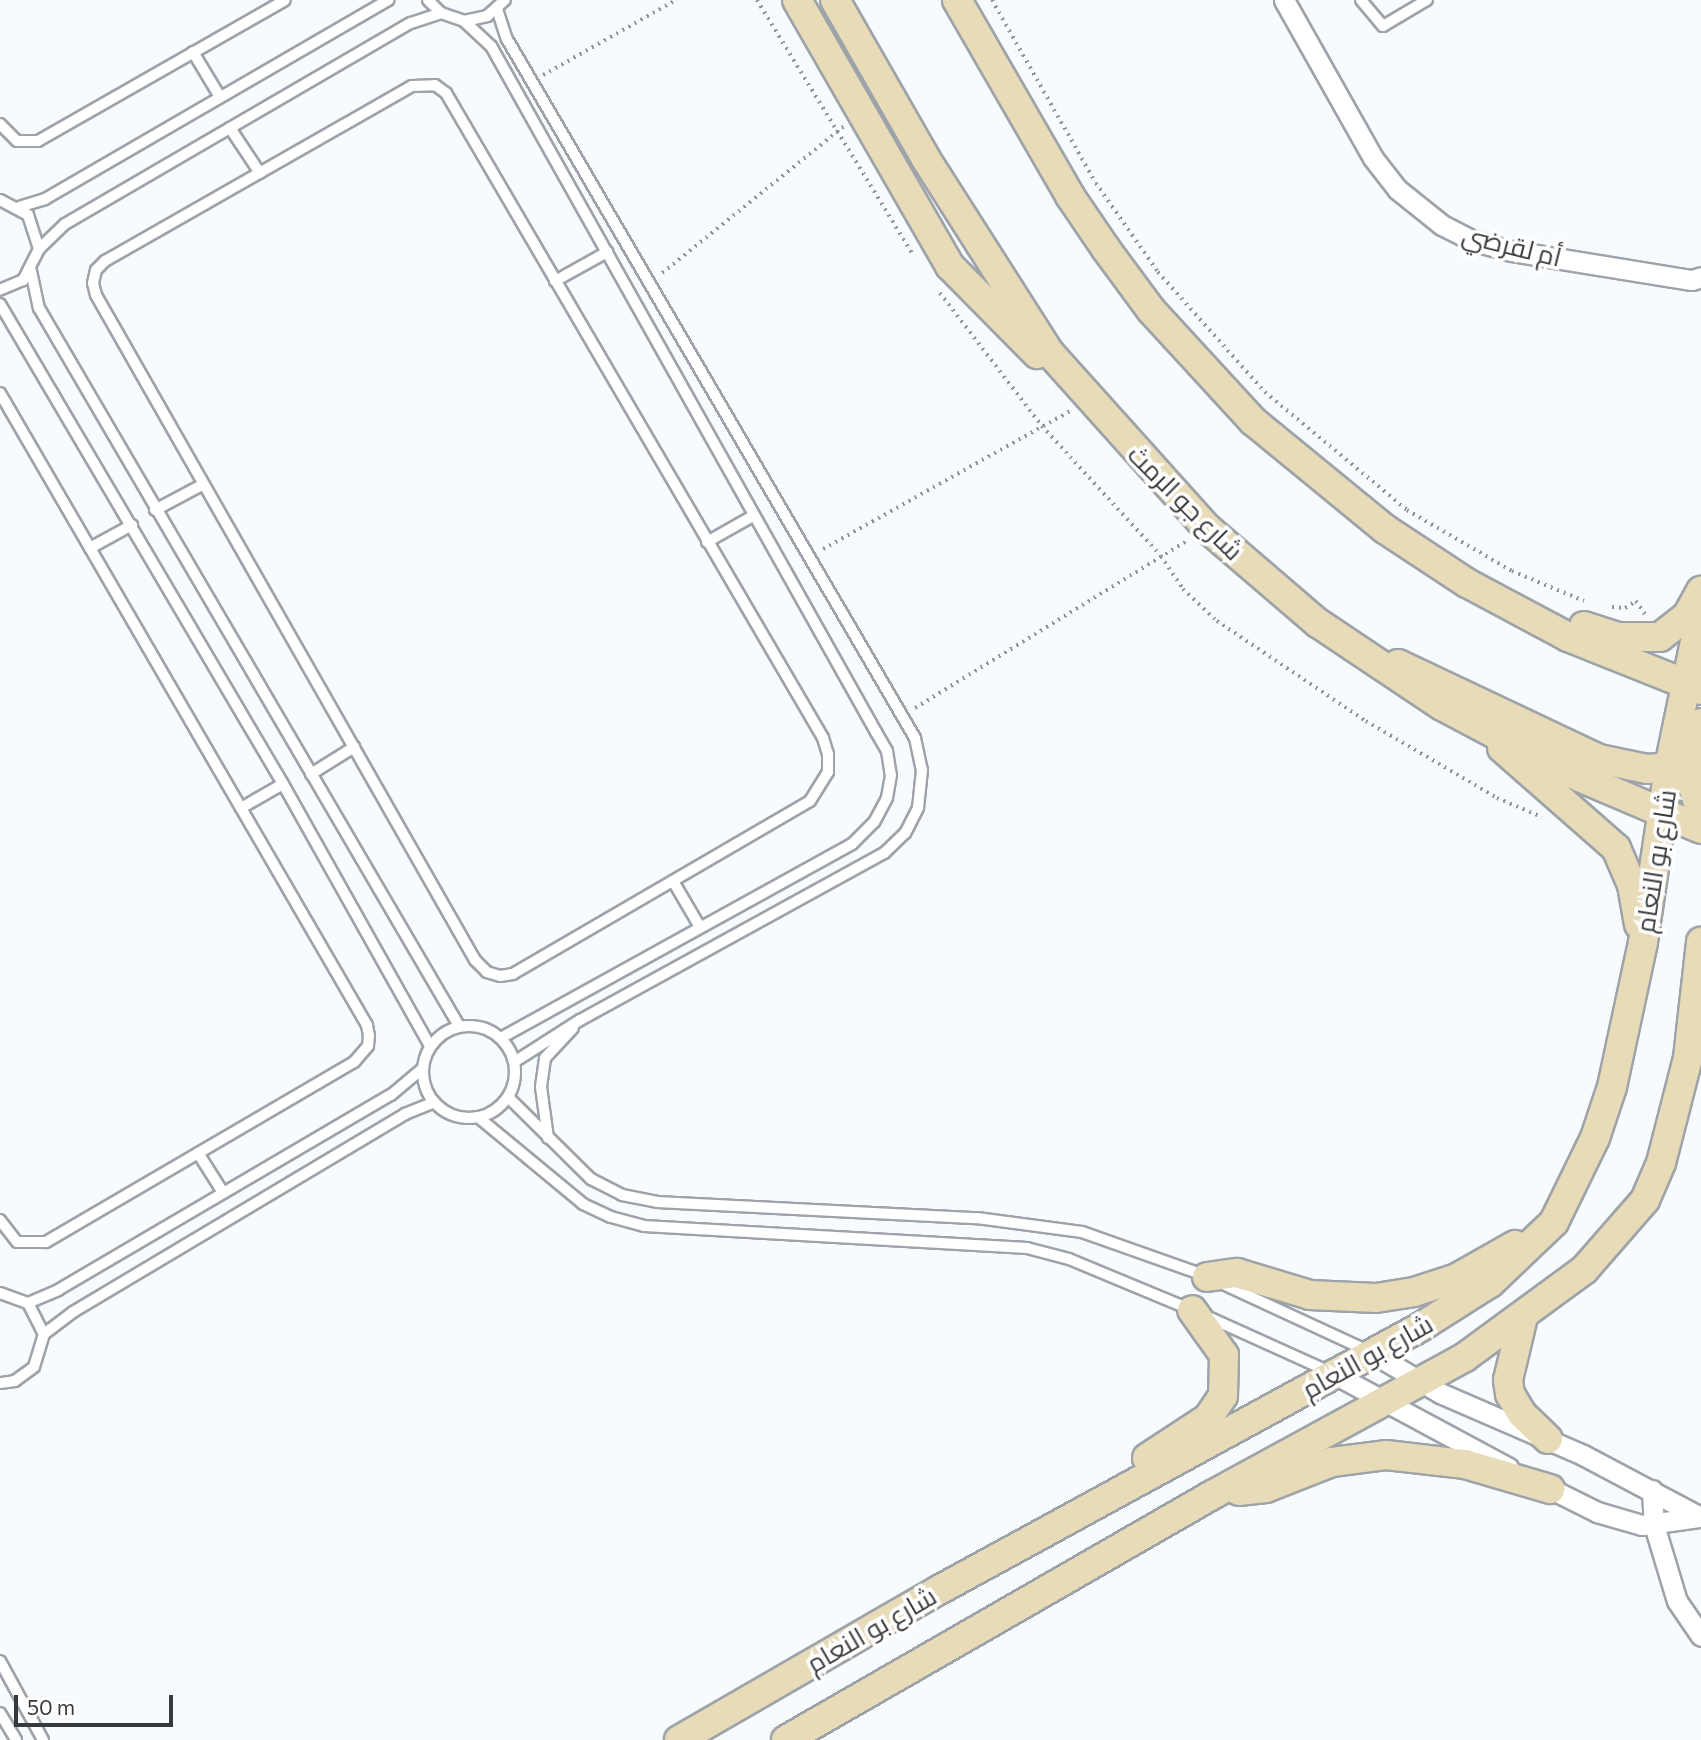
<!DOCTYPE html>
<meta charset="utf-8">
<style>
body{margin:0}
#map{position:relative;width:1701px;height:1740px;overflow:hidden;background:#f7fbfe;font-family:Commissioner,Cairo,sans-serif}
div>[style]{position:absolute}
.path>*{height:3.5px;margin-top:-1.75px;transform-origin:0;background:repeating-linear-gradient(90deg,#919597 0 2px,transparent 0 7px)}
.roads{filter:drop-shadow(2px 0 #9da3a9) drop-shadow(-2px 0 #9da3a9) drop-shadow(0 2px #9da3a9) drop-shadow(0 -2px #9da3a9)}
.lane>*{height:10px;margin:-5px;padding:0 5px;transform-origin:5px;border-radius:5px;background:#fff}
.lane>.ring{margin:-5px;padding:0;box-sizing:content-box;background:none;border:10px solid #fff;border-radius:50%}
.street>*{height:19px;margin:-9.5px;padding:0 9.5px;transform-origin:9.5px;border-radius:9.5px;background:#fff}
.secondary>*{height:28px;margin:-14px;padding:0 14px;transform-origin:14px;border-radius:14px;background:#e7dbb8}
span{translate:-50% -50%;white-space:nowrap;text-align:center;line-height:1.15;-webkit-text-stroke:7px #fff;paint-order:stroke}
.street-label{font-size:26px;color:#373a3c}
.scale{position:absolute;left:14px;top:1695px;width:159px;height:32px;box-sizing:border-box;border:4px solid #373a3c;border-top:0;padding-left:9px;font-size:21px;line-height:24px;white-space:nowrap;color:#373a3c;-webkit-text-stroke:5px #fff;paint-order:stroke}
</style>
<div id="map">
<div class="path">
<div style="left:757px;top:0;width:299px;rotate:58.5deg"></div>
<div style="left:992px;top:0;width:210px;rotate:60.4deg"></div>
<div style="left:1096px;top:183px;width:108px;rotate:55.1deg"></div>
<div style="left:1158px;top:272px;width:161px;rotate:48.3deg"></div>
<div style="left:1265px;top:392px;width:185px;rotate:39.7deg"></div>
<div style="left:1407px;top:510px;width:121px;rotate:30.2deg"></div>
<div style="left:1512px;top:571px;width:78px;rotate:22.6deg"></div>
<div style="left:543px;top:75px;width:153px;rotate:-29.4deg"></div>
<div style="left:662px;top:273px;width:234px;rotate:-38.9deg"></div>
<div style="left:940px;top:293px;width:168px;rotate:52.5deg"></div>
<div style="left:1042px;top:426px;width:176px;rotate:47.5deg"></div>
<div style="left:1161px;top:556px;width:40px;rotate:56deg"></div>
<div style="left:1183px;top:589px;width:47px;rotate:43.3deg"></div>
<div style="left:1217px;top:621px;width:179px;rotate:33.9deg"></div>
<div style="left:1366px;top:721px;width:152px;rotate:30.4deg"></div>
<div style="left:1497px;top:798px;width:49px;rotate:22.9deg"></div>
<div style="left:823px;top:549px;width:283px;rotate:-29.2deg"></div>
<div style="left:1612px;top:607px;width:13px;rotate:4deg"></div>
<div style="left:1625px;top:608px;width:13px;rotate:-32deg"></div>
<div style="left:1636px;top:601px;width:16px;rotate:55deg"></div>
<div style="left:915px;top:708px;width:318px;rotate:-31.6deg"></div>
</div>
<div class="roads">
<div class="lane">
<div style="left:428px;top:0;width:18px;rotate:45deg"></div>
<div style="left:441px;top:13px;width:24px;rotate:19deg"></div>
<div style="left:464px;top:21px;width:24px;rotate:-12deg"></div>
<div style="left:487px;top:16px;width:24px;rotate:-42deg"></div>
<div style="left:1361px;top:0;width:34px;rotate:50deg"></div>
<div style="left:1383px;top:26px;width:51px;rotate:-30.6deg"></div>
<div style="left:497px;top:9px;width:32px;rotate:72deg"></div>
<div style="left:507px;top:39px;width:809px;rotate:59.73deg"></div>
<div style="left:915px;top:738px;width:33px;rotate:78deg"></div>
<div style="left:922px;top:770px;width:38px;rotate:96deg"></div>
<div style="left:918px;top:808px;width:28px;rotate:117deg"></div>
<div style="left:905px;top:833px;width:29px;rotate:136deg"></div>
<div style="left:884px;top:853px;width:347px;rotate:151.2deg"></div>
<div style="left:580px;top:1020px;width:78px;rotate:147.5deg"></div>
<div style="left:464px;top:21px;width:37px;rotate:43deg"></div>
<div style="left:491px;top:46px;width:787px;rotate:60.7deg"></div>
<div style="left:876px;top:732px;width:22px;rotate:60deg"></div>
<div style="left:887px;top:751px;width:24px;rotate:81deg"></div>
<div style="left:891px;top:775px;width:23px;rotate:100deg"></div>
<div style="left:887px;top:798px;width:27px;rotate:118deg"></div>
<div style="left:874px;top:822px;width:31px;rotate:135deg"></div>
<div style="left:852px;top:844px;width:401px;rotate:151.1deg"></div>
<div style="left:193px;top:52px;width:52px;rotate:59deg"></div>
<div style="left:435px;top:85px;width:14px;rotate:36deg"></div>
<div style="left:446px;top:93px;width:747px;rotate:59.69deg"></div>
<div style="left:823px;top:738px;width:17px;rotate:73deg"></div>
<div style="left:828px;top:754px;width:18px;rotate:90deg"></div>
<div style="left:828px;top:772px;width:34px;rotate:122deg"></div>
<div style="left:810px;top:801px;width:344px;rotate:149.8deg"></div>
<div style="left:513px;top:974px;width:13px;rotate:171deg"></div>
<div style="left:500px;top:976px;width:14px;rotate:-163deg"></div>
<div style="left:487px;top:972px;width:17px;rotate:-135deg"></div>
<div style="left:475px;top:960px;width:765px;rotate:-119.68deg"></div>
<div style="left:96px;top:295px;width:12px;rotate:-104deg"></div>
<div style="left:93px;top:283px;width:13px;rotate:-77deg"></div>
<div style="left:96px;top:270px;width:13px;rotate:-45deg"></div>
<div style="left:105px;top:261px;width:353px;rotate:-29.7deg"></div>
<div style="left:412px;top:86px;width:23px;rotate:-2deg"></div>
<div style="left:0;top:124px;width:24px;rotate:45deg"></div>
<div style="left:17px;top:141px;width:21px"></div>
<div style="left:38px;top:141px;width:284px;rotate:-29.7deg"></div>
<div style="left:230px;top:128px;width:54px;rotate:56.3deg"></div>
<div style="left:0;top:200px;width:32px;rotate:28deg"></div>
<div style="left:28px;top:215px;width:36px;rotate:72deg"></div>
<div style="left:39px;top:249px;width:35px;rotate:117deg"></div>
<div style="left:23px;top:280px;width:25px;rotate:157deg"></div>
<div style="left:19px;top:207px;width:27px;rotate:-17deg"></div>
<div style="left:45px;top:199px;width:397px;rotate:-30.1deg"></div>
<div style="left:39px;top:249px;width:36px;rotate:-44deg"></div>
<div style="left:65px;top:224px;width:400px;rotate:-30.2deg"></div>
<div style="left:411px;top:23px;width:32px;rotate:-18deg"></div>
<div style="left:31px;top:271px;width:38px;rotate:78deg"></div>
<div style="left:39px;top:308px;width:832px;rotate:59.67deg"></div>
<div style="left:555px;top:281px;width:60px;rotate:-29.1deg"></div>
<div style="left:0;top:304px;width:557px;rotate:59.48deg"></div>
<div style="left:283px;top:784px;width:300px;rotate:60.7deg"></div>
<div style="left:0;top:393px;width:731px;rotate:59.86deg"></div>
<div style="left:367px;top:1025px;width:11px;rotate:80deg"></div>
<div style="left:369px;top:1036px;width:10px;rotate:96deg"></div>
<div style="left:368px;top:1046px;width:21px;rotate:131deg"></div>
<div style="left:354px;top:1062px;width:357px;rotate:149.7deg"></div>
<div style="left:46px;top:1242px;width:29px;rotate:180deg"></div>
<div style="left:17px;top:1242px;width:28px;rotate:-128deg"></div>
<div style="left:155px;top:510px;width:55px;rotate:-28deg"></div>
<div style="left:707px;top:542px;width:53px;rotate:-29.5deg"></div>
<div style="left:90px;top:548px;width:48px;rotate:-28.7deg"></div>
<div style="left:311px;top:774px;width:51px;rotate:-32.1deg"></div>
<div style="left:241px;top:808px;width:48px;rotate:-29.7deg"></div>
<div style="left:673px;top:881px;width:53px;rotate:59.6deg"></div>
<div class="ring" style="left:423px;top:1026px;width:82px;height:82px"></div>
<div style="left:508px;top:1097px;width:117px;rotate:44.7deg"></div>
<div style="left:591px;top:1179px;width:35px;rotate:27deg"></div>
<div style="left:622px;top:1195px;width:36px;rotate:11deg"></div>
<div style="left:657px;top:1202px;width:320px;rotate:2.9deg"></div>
<div style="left:977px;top:1218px;width:106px;rotate:7.6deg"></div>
<div style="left:1082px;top:1232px;width:132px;rotate:19.5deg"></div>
<div style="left:478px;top:1117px;width:136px;rotate:39.6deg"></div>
<div style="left:583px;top:1204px;width:31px;rotate:25deg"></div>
<div style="left:611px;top:1217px;width:34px;rotate:15deg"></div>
<div style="left:644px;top:1226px;width:384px;rotate:3.3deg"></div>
<div style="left:1027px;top:1248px;width:43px;rotate:14.7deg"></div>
<div style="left:1069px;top:1259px;width:130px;rotate:22.6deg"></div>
<div style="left:548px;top:1138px;width:51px;rotate:-97.8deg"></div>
<div style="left:541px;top:1087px;width:29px;rotate:-82deg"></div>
<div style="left:545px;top:1058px;width:41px;rotate:-47deg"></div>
<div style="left:198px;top:1153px;width:45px;rotate:57.7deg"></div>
<div style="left:1223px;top:1284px;width:160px;rotate:24.8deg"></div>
<div style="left:0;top:1293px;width:30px;rotate:20deg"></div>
<div style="left:28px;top:1303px;width:35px;rotate:63deg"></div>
<div style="left:44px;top:1334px;width:34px;rotate:107deg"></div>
<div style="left:34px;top:1367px;width:24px;rotate:144deg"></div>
<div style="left:15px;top:1381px;width:15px;rotate:172deg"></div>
<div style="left:28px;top:1303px;width:33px;rotate:-23deg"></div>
<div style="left:58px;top:1290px;width:386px;rotate:-30.4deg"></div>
<div style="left:391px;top:1095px;width:40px;rotate:-40deg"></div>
<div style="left:1206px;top:1316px;width:136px;rotate:24.3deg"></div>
<div style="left:44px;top:1334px;width:36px;rotate:-37deg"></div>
<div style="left:73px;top:1312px;width:387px;rotate:-30.8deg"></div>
<div style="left:405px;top:1114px;width:31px;rotate:-22deg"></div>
<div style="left:0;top:1661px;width:90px;rotate:61.4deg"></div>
<div style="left:0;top:1713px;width:31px;rotate:59deg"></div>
</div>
<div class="street">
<div style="left:1284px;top:0;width:181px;rotate:60.6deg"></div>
<div style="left:1373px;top:158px;width:39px;rotate:52deg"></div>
<div style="left:1397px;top:189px;width:58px;rotate:38.7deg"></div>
<div style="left:1442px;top:225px;width:36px;rotate:27deg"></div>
<div style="left:1474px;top:241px;width:39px;rotate:15deg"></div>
<div style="left:1512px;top:251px;width:182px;rotate:9.2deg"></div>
<div style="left:1692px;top:280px;width:9px;rotate:-18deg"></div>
<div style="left:1374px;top:1354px;width:77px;rotate:30.6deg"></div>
<div style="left:1440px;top:1393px;width:156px;rotate:23.4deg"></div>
<div style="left:1583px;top:1455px;width:132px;rotate:27.9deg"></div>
<div style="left:1336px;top:1375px;width:196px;rotate:28.3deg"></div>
<div style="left:1539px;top:1483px;width:65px;rotate:26.6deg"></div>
<div style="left:1597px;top:1512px;width:47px;rotate:16.1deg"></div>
<div style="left:1642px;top:1525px;width:59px;rotate:-7.9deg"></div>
<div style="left:1652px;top:1490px;width:35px;rotate:87deg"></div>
<div style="left:1654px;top:1525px;width:79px;rotate:73.2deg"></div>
<div style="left:1677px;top:1601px;width:42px;rotate:55.6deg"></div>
</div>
<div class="secondary">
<div style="left:797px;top:0;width:307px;rotate:60.1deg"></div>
<div style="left:950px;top:266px;width:124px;rotate:45.3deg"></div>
<div style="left:835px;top:0;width:183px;rotate:60.2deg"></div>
<div style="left:926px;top:159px;width:229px;rotate:57.5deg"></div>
<div style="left:1049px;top:352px;width:237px;rotate:48.1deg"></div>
<div style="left:1207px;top:528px;width:146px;rotate:40.6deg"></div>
<div style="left:1318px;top:623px;width:149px;rotate:33.8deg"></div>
<div style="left:1442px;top:706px;width:137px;rotate:27.9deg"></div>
<div style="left:1563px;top:770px;width:150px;rotate:23.1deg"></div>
<div style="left:957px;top:0;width:226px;rotate:60deg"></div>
<div style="left:1070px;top:196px;width:64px;rotate:55.8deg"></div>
<div style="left:1106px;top:249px;width:76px;rotate:53.6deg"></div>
<div style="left:1151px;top:310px;width:151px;rotate:47.4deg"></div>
<div style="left:1253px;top:421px;width:171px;rotate:39.3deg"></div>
<div style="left:1385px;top:529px;width:98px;rotate:33.4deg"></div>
<div style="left:1467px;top:583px;width:115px;rotate:28.1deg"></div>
<div style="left:1568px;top:637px;width:143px;rotate:21.7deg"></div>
<div style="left:1584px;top:626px;width:36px;rotate:18deg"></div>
<div style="left:1618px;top:637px;width:42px"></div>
<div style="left:1660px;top:637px;width:34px;rotate:-38deg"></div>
<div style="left:1687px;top:616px;width:29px;rotate:-61deg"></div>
<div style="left:1398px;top:664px;width:222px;rotate:25.3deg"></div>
<div style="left:1599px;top:759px;width:49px;rotate:11.8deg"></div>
<div style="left:1647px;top:769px;width:22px;rotate:-5deg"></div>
<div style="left:1669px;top:767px;width:36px;rotate:-28deg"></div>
<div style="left:1701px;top:723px;width:64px;rotate:97.1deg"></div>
<div style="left:1693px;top:787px;width:28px;rotate:73deg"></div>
<div style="left:1502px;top:748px;width:152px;rotate:41.3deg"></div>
<div style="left:1616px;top:848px;width:40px;rotate:66.6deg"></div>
<div style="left:1632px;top:885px;width:40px;rotate:80deg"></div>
<div style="left:1207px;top:1277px;width:30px;rotate:-8deg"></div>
<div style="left:1237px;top:1273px;width:76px;rotate:16.8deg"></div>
<div style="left:1310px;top:1295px;width:66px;rotate:2.6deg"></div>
<div style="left:1376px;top:1298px;width:38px;rotate:-9deg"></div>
<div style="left:1414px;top:1292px;width:45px;rotate:-18deg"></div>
<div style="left:1457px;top:1278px;width:67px;rotate:-29.6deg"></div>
<div style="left:1523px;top:1317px;width:65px;rotate:103.4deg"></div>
<div style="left:1508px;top:1380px;width:14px;rotate:82deg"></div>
<div style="left:1510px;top:1394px;width:23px;rotate:59deg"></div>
<div style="left:1522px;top:1414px;width:36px;rotate:44deg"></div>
<div style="left:1147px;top:1458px;width:73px;rotate:-33.3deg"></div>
<div style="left:1208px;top:1418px;width:27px;rotate:-56deg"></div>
<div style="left:1223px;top:1396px;width:41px;rotate:-88.6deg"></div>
<div style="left:1224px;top:1355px;width:55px;rotate:-125.4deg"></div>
<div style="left:1239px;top:1491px;width:27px;rotate:-6deg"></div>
<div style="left:1266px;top:1488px;width:71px;rotate:-21.5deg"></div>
<div style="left:1332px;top:1462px;width:54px;rotate:-7.4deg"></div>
<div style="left:1386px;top:1455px;width:80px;rotate:6.5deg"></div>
<div style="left:1465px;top:1464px;width:89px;rotate:16.4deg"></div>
<div style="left:679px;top:1740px;width:300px;rotate:-30deg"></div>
<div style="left:939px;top:1590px;width:547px;rotate:-28.63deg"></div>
<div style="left:1419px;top:1328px;width:84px;rotate:-32.4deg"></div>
<div style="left:1490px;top:1283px;width:88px;rotate:-43.6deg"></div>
<div style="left:1554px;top:1222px;width:93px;rotate:-64deg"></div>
<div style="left:1595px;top:1138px;width:54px;rotate:-71.6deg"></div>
<div style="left:1612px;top:1087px;width:148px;rotate:-77.9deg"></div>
<div style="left:1643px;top:942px;width:177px;rotate:-81.5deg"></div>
<div style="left:1669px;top:767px;width:158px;rotate:-78.3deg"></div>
<div style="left:786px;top:1740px;width:491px;rotate:-29.9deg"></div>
<div style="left:1212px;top:1495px;width:288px;rotate:-28.6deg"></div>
<div style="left:1465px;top:1357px;width:147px;rotate:-36.2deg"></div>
<div style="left:1584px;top:1270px;width:93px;rotate:-48.9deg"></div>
<div style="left:1645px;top:1200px;width:40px;rotate:-66.6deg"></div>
<div style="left:1661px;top:1163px;width:108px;rotate:-75.6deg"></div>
<div style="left:1688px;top:1058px;width:117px;rotate:-83.6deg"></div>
</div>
</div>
<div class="street-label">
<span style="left:1512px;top:245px;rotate:14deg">أم لقرضي</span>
<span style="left:1186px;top:502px;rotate:45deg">شارع جو الرمث</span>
<span style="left:1655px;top:861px;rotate:-81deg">شارع بو النعام</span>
<span style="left:1367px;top:1356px;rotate:-29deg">شارع بو النعام</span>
<span style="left:871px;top:1629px;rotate:-30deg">شارع بو النعام</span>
</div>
<div class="scale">50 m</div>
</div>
